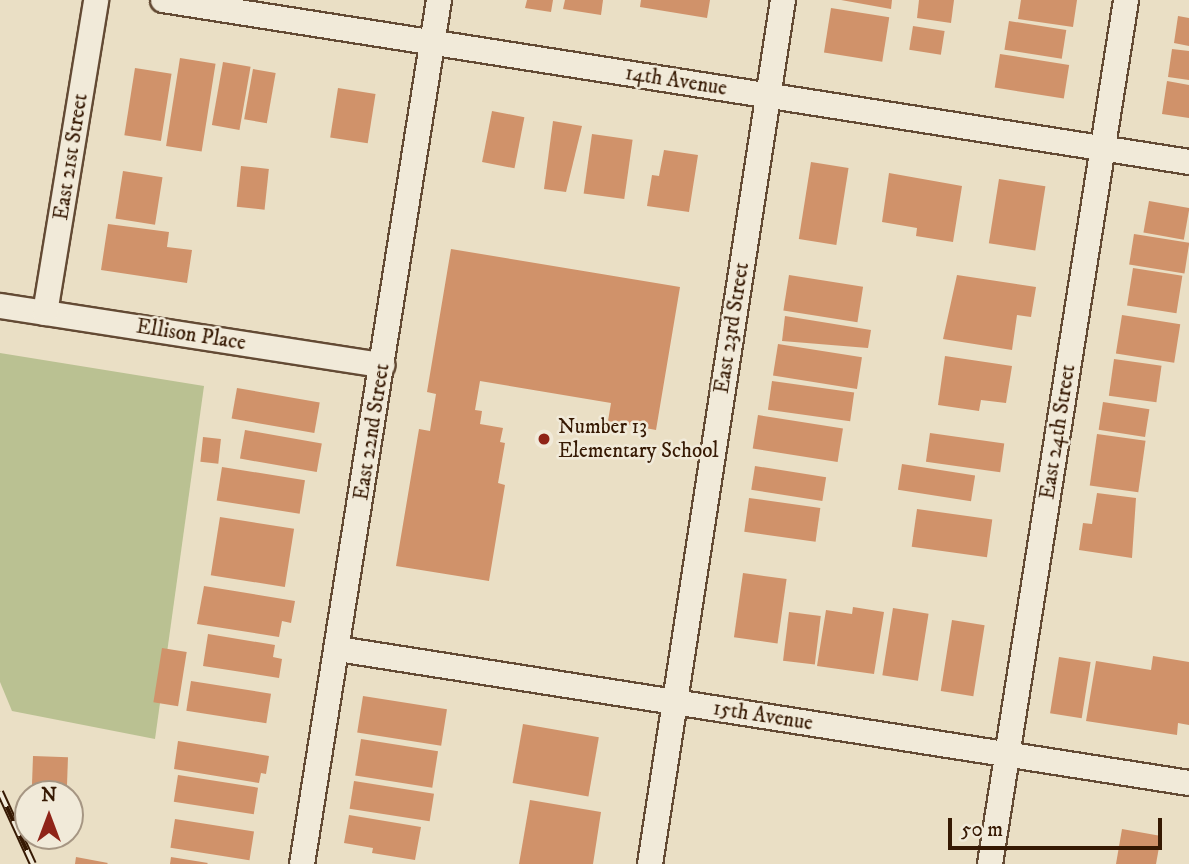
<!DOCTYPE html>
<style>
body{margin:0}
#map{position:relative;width:1189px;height:864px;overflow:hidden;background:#eadfc5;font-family:"IM FELL DW Pica",serif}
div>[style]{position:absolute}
.green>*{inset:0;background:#bac192}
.building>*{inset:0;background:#d0926a;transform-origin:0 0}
.roads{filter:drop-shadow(2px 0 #634a34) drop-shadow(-2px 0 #634a34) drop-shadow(0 2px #634a34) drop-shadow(0 -2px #634a34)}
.street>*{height:24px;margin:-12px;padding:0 12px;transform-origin:12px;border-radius:12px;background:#f1ead9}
.rail>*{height:8px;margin-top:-4px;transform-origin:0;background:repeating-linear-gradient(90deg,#f1ead9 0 16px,#361903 0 32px);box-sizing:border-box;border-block:2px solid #361903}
.dots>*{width:19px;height:19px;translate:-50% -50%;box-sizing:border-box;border:4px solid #f1ead9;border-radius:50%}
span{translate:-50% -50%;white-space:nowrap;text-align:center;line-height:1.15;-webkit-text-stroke:5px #f1ead9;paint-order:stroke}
.street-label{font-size:21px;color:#361903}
.poi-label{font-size:21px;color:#361903}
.left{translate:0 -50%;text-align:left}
.north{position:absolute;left:14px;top:780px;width:70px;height:70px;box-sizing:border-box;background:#f1ead9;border:2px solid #a69683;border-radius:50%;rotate:0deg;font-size:19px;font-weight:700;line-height:28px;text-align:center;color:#361903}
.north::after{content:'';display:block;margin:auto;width:24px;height:32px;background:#8f2418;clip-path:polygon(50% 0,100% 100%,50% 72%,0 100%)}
.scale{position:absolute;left:948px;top:818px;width:214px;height:32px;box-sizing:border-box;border:4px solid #361903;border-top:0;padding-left:9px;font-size:21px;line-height:24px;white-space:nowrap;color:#361903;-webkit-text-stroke:5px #f1ead9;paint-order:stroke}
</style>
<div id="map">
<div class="green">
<div style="clip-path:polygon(0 353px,204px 386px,155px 739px,12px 711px,0 682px)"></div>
</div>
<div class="building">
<div style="clip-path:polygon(527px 0,553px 0,551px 12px,525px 8px)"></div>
<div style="clip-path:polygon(565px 0,603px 0,601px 15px,563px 9px)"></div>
<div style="clip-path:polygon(641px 0,710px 0,707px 18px,640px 7px)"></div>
<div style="clip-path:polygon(841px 0,892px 0,891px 9px)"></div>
<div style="clip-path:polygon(919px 0,954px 0,951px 23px,917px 18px)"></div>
<div style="clip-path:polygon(1021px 0,1077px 0,1073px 27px,1018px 19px)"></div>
<div style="left:831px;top:8px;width:59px;height:45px;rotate:9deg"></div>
<div style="clip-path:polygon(1178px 16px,1189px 18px,1189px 46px,1174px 43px)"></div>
<div style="left:1009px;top:21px;width:58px;height:29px;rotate:9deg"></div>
<div style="left:913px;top:26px;width:32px;height:24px;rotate:9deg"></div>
<div style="clip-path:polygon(1172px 49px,1189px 51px,1189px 80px,1168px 77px)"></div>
<div style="left:1000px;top:54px;width:70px;height:34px;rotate:9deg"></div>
<div style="left:180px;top:58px;width:36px;height:89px;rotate:9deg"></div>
<div style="left:223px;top:62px;width:28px;height:64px;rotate:10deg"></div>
<div style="left:135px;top:68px;width:37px;height:68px;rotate:9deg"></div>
<div style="left:253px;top:69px;width:23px;height:51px;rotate:10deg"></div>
<div style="clip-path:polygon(1167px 81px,1189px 85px,1189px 118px,1162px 114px)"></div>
<div style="left:338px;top:88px;width:38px;height:50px;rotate:9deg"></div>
<div style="left:492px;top:111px;width:33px;height:52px;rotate:11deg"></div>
<div style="clip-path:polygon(553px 121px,582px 126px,566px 192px,544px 189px)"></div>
<div style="left:592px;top:134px;width:41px;height:60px;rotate:8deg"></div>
<div style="clip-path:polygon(664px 150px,698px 155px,689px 212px,647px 206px,652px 175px,659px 176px)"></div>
<div style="left:811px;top:162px;width:38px;height:78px;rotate:9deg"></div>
<div style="left:241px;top:166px;width:28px;height:41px;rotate:6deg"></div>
<div style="left:123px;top:171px;width:40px;height:48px;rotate:9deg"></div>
<div style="clip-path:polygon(889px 173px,962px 186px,953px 242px,916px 236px,917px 228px,882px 222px)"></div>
<div style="left:999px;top:179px;width:47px;height:65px;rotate:9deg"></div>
<div style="left:1149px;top:201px;width:41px;height:32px;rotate:10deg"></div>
<div style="clip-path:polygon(108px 224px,169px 232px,167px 247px,192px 250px,187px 283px,101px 270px)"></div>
<div style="left:1134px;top:234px;width:56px;height:31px;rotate:9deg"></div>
<div style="clip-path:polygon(451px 249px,680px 287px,656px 430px,608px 421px,611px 403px,480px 381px,475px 410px,482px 411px,480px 424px,503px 428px,500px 442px,505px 443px,498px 483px,505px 485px,489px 581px,396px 566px,419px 429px,430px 431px,436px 394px,427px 392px)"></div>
<div style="left:1133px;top:268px;width:50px;height:38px;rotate:9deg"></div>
<div style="left:789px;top:275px;width:75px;height:36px;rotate:9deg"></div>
<div style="clip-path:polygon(957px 275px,1036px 287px,1031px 317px,1017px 315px,1012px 350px,943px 339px)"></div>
<div style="left:1122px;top:315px;width:59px;height:39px;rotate:9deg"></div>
<div style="clip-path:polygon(785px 316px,871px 330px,868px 348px,782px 341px)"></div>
<div style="left:778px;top:344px;width:85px;height:32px;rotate:9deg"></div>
<div style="clip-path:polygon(945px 356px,1012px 366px,1006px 403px,981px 400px,979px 411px,938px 405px)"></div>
<div style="left:1114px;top:359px;width:48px;height:37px;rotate:8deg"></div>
<div style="left:772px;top:381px;width:83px;height:29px;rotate:8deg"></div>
<div style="left:237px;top:388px;width:84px;height:31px;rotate:10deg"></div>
<div style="left:1103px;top:402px;width:47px;height:28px;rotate:9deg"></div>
<div style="left:758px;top:415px;width:86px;height:34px;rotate:9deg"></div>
<div style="left:245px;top:430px;width:78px;height:29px;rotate:10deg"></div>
<div style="left:930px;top:433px;width:75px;height:29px;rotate:8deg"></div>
<div style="left:1097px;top:434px;width:49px;height:52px;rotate:8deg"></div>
<div style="left:203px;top:437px;width:18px;height:25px;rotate:6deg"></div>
<div style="left:902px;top:464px;width:74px;height:26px;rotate:9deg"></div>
<div style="left:755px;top:466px;width:72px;height:24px;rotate:9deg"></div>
<div style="left:222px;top:467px;width:84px;height:34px;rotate:9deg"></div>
<div style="clip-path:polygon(1097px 493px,1136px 498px,1132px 558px,1079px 550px,1083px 523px,1092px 524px)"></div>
<div style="left:749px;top:498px;width:72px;height:34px;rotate:8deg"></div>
<div style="left:917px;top:509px;width:76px;height:38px;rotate:8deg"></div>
<div style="left:220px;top:517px;width:75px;height:59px;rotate:9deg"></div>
<div style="left:743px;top:573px;width:44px;height:65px;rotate:8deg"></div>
<div style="clip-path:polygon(204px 586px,295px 601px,291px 623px,282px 621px,279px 637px,197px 624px)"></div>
<div style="clip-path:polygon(853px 607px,884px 612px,874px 674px,817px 666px,826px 610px,852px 614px)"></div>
<div style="left:893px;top:608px;width:36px;height:68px;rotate:9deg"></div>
<div style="left:789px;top:612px;width:32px;height:49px;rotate:7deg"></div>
<div style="left:952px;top:620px;width:33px;height:72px;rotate:9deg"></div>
<div style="clip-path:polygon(208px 634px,275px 645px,273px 657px,282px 659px,279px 678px,203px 666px)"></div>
<div style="left:162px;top:648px;width:25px;height:55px;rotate:9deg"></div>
<div style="clip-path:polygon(1153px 656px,1189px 662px,1189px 725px,1178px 723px,1177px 735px,1086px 721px,1096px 661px,1151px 670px)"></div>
<div style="left:1059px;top:657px;width:32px;height:57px;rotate:9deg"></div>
<div style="left:191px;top:681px;width:81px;height:30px;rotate:9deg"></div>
<div style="left:363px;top:696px;width:85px;height:37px;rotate:9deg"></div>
<div style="left:523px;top:724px;width:77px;height:60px;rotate:10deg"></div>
<div style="left:361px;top:739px;width:78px;height:37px;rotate:9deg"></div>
<div style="clip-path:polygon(178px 741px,269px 756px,266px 774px,261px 773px,259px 783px,174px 769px)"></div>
<div style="left:33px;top:756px;width:35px;height:37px;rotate:2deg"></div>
<div style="left:178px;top:775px;width:81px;height:27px;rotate:9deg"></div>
<div style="left:354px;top:781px;width:81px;height:28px;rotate:9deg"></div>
<div style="clip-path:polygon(530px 800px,601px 812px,593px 864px,519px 864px)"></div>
<div style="clip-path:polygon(349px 815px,421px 827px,415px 860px,372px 853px,373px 848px,344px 843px)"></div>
<div style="left:175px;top:819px;width:80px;height:29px;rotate:9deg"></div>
<div style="clip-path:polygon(1122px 829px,1161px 836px,1156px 864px,1116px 864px)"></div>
<div style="clip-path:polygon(76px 857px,108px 863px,107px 864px,75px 864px)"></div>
<div style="clip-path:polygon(171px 857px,208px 863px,207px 864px,170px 864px)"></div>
</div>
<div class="roads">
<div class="street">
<div style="left:163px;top:0;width:1039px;rotate:8.97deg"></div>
<div style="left:0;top:306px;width:387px;rotate:8.8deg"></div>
<div style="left:45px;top:313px;width:317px;rotate:-80.7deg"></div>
<div style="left:338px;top:649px;width:861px;rotate:8.95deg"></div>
<div style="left:302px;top:864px;width:875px;rotate:-80.99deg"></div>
<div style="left:650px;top:864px;width:874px;rotate:-81.25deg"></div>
<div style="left:990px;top:864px;width:875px;rotate:-81.05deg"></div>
</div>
</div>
<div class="rail">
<div style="left:0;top:792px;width:79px;rotate:65.4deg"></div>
</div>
<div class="dots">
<div style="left:544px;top:439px;background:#8f2418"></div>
</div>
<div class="street-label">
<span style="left:676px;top:81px;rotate:9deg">14th Avenue</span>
<span style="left:71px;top:157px;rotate:-81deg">East 21st Street</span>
<span style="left:732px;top:328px;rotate:-81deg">East 23rd Street</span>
<span style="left:191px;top:335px;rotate:9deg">Ellison Place</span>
<span style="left:372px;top:432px;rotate:-81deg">East 22nd Street</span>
<span style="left:1058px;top:432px;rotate:-81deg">East 24th Street</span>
<span style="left:763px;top:716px;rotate:9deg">15th Avenue</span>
</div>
<div class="poi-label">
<span class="left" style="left:558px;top:439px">Number 13<br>Elementary School</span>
</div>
<div class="north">N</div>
<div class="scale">50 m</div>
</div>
